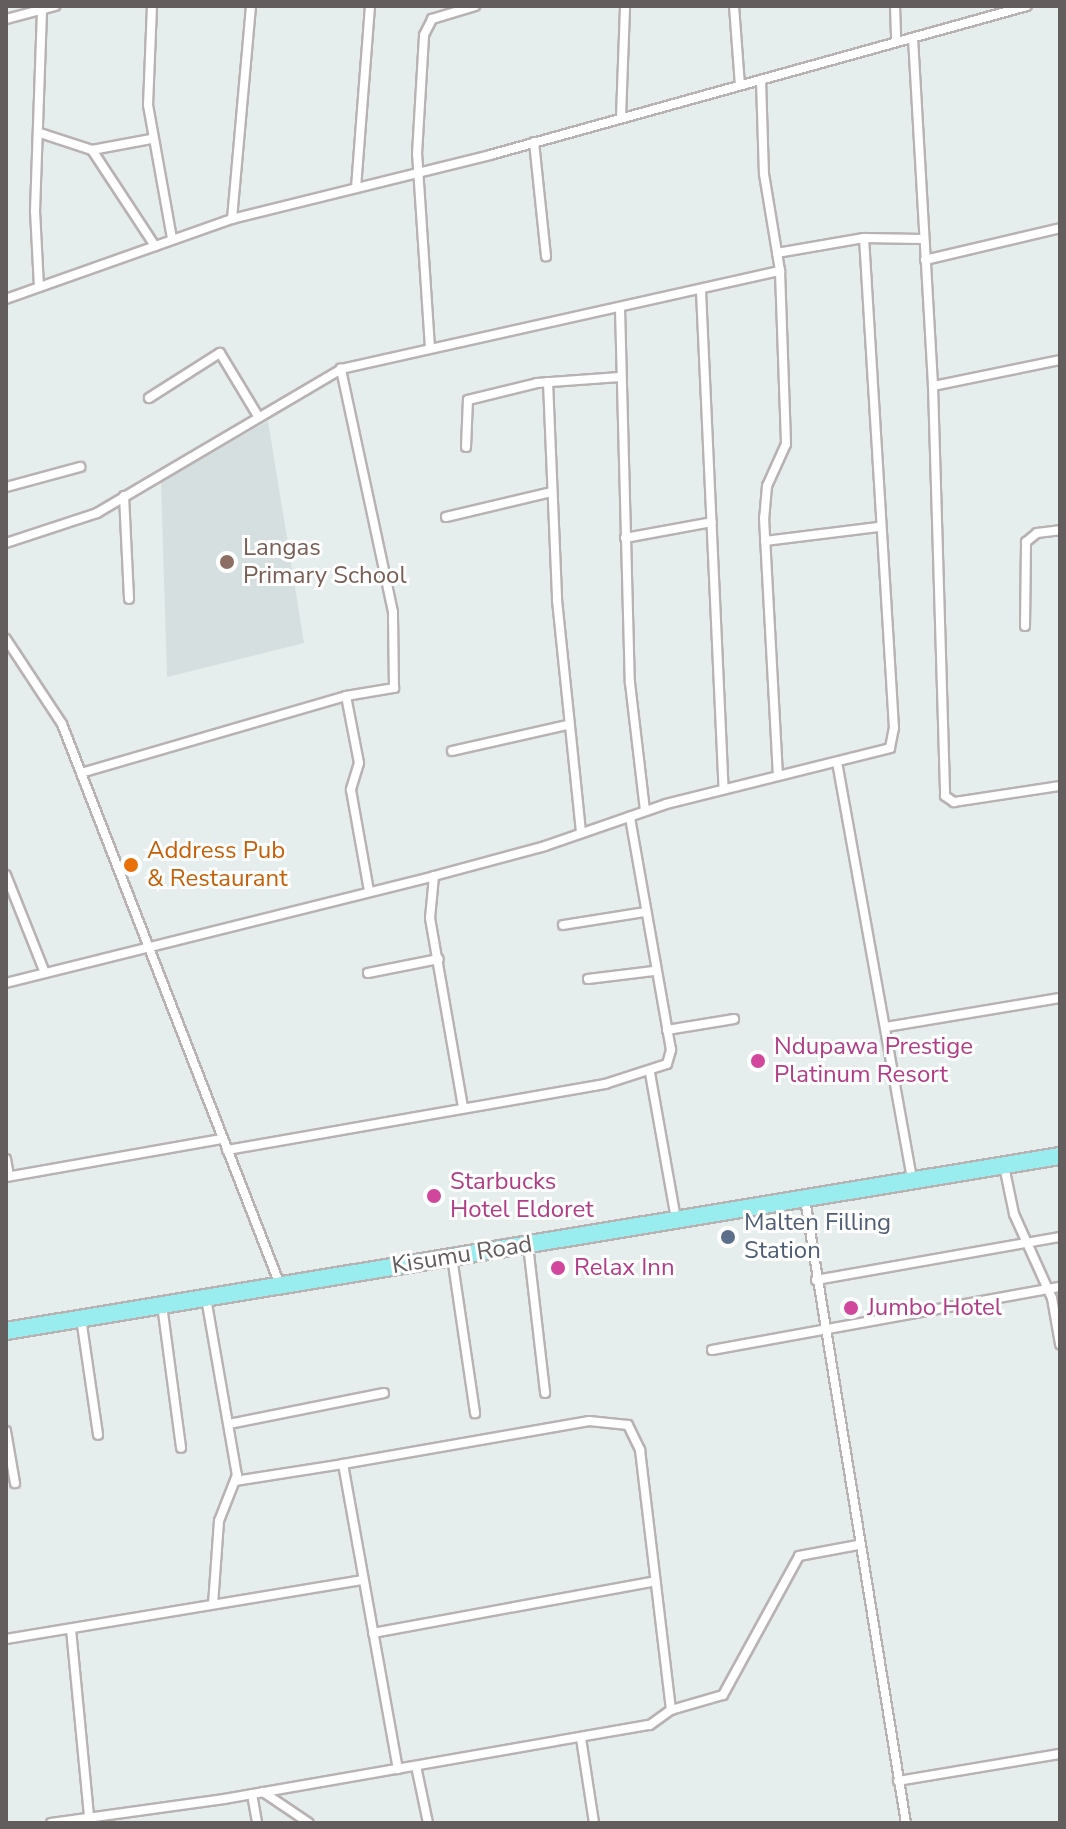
<!DOCTYPE html>
<style>
body{margin:0}
#map{position:relative;width:1066px;height:1829px;overflow:hidden;background:#e5eded;font-family:"Nunito Sans",sans-serif}
div>[style]{position:absolute}
.education>*{inset:0;background:#d6dfe0}
.roads{filter:drop-shadow(2px 0 #b8b2b3) drop-shadow(-2px 0 #b8b2b3) drop-shadow(0 2px #b8b2b3) drop-shadow(0 -2px #b8b2b3)}
.street>*{height:8px;margin:-4px;padding:0 4px;transform-origin:4px;border-radius:4px;background:#fff}
.highway>*{height:16px;margin:-8px;padding:0 8px;transform-origin:8px;border-radius:8px;background:#99edef}
.dots>*{width:22px;height:22px;translate:-50% -50%;box-sizing:border-box;border:4px solid #fff;border-radius:50%}
span{translate:-50% -50%;white-space:nowrap;text-align:center;line-height:1.15;-webkit-text-stroke:6px #fff;paint-order:stroke}
.education-label{font-size:24px;color:#785e54}
.left{translate:0 -50%;text-align:left}
.food-label{font-size:24px;color:#c56008}
.hotel-label{font-size:24px;color:#b23c85}
.service-label{font-size:24px;color:#4e5e75}
.street-label{font-size:24px;color:#635d5e}
.frame{position:absolute;inset:0;border:8px solid #635d5e;pointer-events:none}
</style>
<div id="map">
<div class="education">
<div style="clip-path:polygon(268px 421px,304px 643px,167px 677px,161px 482px)"></div>
</div>
<div class="roads">
<div class="street">
<div style="left:152px;top:6px;width:99px;rotate:92.3deg"></div>
<div style="left:148px;top:105px;width:136px;rotate:79.8deg"></div>
<div style="left:734px;top:6px;width:79px;rotate:85.7deg"></div>
<div style="left:895px;top:6px;width:36px;rotate:88deg"></div>
<div style="left:6px;top:19px;width:51px;rotate:-14.9deg"></div>
<div style="left:913px;top:38px;width:349px;rotate:86.7deg"></div>
<div style="left:933px;top:386px;width:410px;rotate:88.3deg"></div>
<div style="left:945px;top:796px;width:11px;rotate:34deg"></div>
<div style="left:954px;top:802px;width:107px;rotate:-8.6deg"></div>
<div style="left:761px;top:80px;width:94px;rotate:88.2deg"></div>
<div style="left:764px;top:174px;width:98px;rotate:80.6deg"></div>
<div style="left:780px;top:271px;width:173px;rotate:88deg"></div>
<div style="left:786px;top:444px;width:46px;rotate:114.3deg"></div>
<div style="left:767px;top:486px;width:32px;rotate:95deg"></div>
<div style="left:764px;top:518px;width:256px;rotate:86.9deg"></div>
<div style="left:621px;top:117px;width:111px;rotate:-87.9deg"></div>
<div style="left:40px;top:133px;width:55px;rotate:18.1deg"></div>
<div style="left:92px;top:150px;width:60px;rotate:-10.6deg"></div>
<div style="left:534px;top:142px;width:115px;rotate:84deg"></div>
<div style="left:92px;top:150px;width:115px;rotate:56.7deg"></div>
<div style="left:356px;top:188px;width:183px;rotate:-85.6deg"></div>
<div style="left:232px;top:219px;width:214px;rotate:-84.9deg"></div>
<div style="left:777px;top:253px;width:88px;rotate:-9.8deg"></div>
<div style="left:864px;top:238px;width:58px;rotate:1deg"></div>
<div style="left:925px;top:260px;width:139px;rotate:-13.3deg"></div>
<div style="left:39px;top:287px;width:76px;rotate:-93deg"></div>
<div style="left:35px;top:211px;width:201px;rotate:-88deg"></div>
<div style="left:701px;top:291px;width:498px;rotate:87.4deg"></div>
<div style="left:6px;top:299px;width:240px;rotate:-19.5deg"></div>
<div style="left:232px;top:219px;width:266px;rotate:-13.9deg"></div>
<div style="left:490px;top:155px;width:557px;rotate:-15.51deg"></div>
<div style="left:620px;top:308px;width:375px;rotate:88.5deg"></div>
<div style="left:630px;top:683px;width:129px;rotate:83.3deg"></div>
<div style="left:430px;top:348px;width:194px;rotate:-93.8deg"></div>
<div style="left:417px;top:154px;width:119px;rotate:-86.6deg"></div>
<div style="left:424px;top:35px;width:18px;rotate:-63deg"></div>
<div style="left:432px;top:19px;width:45px;rotate:-16.8deg"></div>
<div style="left:548px;top:382px;width:218px;rotate:87.6deg"></div>
<div style="left:557px;top:600px;width:234px;rotate:84.1deg"></div>
<div style="left:933px;top:386px;width:130px;rotate:-11.6deg"></div>
<div style="left:149px;top:398px;width:84px;rotate:-32.4deg"></div>
<div style="left:220px;top:353px;width:74px;rotate:58.9deg"></div>
<div style="left:466px;top:447px;width:47px;rotate:-87.6deg"></div>
<div style="left:468px;top:400px;width:71px;rotate:-13.8deg"></div>
<div style="left:537px;top:383px;width:83px;rotate:-4.1deg"></div>
<div style="left:6px;top:487px;width:77px;rotate:-15.1deg"></div>
<div style="left:124px;top:496px;width:103px;rotate:87.2deg"></div>
<div style="left:446px;top:517px;width:109px;rotate:-13.3deg"></div>
<div style="left:625px;top:538px;width:88px;rotate:-10.4deg"></div>
<div style="left:765px;top:541px;width:114px;rotate:-7.1deg"></div>
<div style="left:6px;top:543px;width:96px;rotate:-18.2deg"></div>
<div style="left:97px;top:513px;width:283px;rotate:-30.5deg"></div>
<div style="left:341px;top:369px;width:450px;rotate:-12.6deg"></div>
<div style="left:1025px;top:626px;width:84px;rotate:-89.3deg"></div>
<div style="left:1026px;top:542px;width:14px;rotate:-39deg"></div>
<div style="left:1037px;top:533px;width:23px;rotate:-7deg"></div>
<div style="left:6px;top:639px;width:102px;rotate:56.6deg"></div>
<div style="left:62px;top:724px;width:602px;rotate:68.76deg"></div>
<div style="left:346px;top:696px;width:68px;rotate:79deg"></div>
<div style="left:359px;top:763px;width:28px;rotate:107deg"></div>
<div style="left:351px;top:790px;width:103px;rotate:79.9deg"></div>
<div style="left:452px;top:751px;width:118px;rotate:-12.7deg"></div>
<div style="left:837px;top:762px;width:425px;rotate:79.8deg"></div>
<div style="left:81px;top:773px;width:276px;rotate:-16.2deg"></div>
<div style="left:346px;top:696px;width:49px;rotate:-9.5deg"></div>
<div style="left:394px;top:688px;width:76px;rotate:-90.8deg"></div>
<div style="left:393px;top:612px;width:249px;rotate:-102.1deg"></div>
<div style="left:6px;top:875px;width:105px;rotate:68.3deg"></div>
<div style="left:434px;top:876px;width:42px;rotate:95.4deg"></div>
<div style="left:430px;top:918px;width:193px;rotate:80.1deg"></div>
<div style="left:563px;top:925px;width:83px;rotate:-9deg"></div>
<div style="left:368px;top:973px;width:72px;rotate:-11.2deg"></div>
<div style="left:588px;top:979px;width:66px;rotate:-6.9deg"></div>
<div style="left:6px;top:983px;width:441px;rotate:-14deg"></div>
<div style="left:434px;top:876px;width:115px;rotate:-15.1deg"></div>
<div style="left:545px;top:846px;width:128px;rotate:-19.1deg"></div>
<div style="left:666px;top:804px;width:231px;rotate:-14deg"></div>
<div style="left:890px;top:748px;width:20px;rotate:-79deg"></div>
<div style="left:894px;top:728px;width:491px;rotate:-93.5deg"></div>
<div style="left:886px;top:1027px;width:176px;rotate:-9.5deg"></div>
<div style="left:667px;top:1030px;width:68px;rotate:-9.3deg"></div>
<div style="left:650px;top:1073px;width:148px;rotate:79.9deg"></div>
<div style="left:227px;top:1150px;width:384px;rotate:-9.9deg"></div>
<div style="left:605px;top:1084px;width:65px;rotate:-17.9deg"></div>
<div style="left:667px;top:1064px;width:15px;rotate:-74deg"></div>
<div style="left:671px;top:1050px;width:237px;rotate:-100deg"></div>
<div style="left:6px;top:1159px;width:17px;rotate:80deg"></div>
<div style="left:1004px;top:1166px;width:49px;rotate:78.2deg"></div>
<div style="left:1014px;top:1214px;width:92px;rotate:65.7deg"></div>
<div style="left:1052px;top:1298px;width:47px;rotate:80.1deg"></div>
<div style="left:6px;top:1177px;width:219px;rotate:-10deg"></div>
<div style="left:805px;top:1199px;width:632px;rotate:80.81deg"></div>
<div style="left:528px;top:1245px;width:149px;rotate:83.4deg"></div>
<div style="left:452px;top:1257px;width:158px;rotate:81.6deg"></div>
<div style="left:816px;top:1280px;width:248px;rotate:-10deg"></div>
<div style="left:206px;top:1298px;width:180px;rotate:80.1deg"></div>
<div style="left:237px;top:1475px;width:49px;rotate:111.4deg"></div>
<div style="left:219px;top:1521px;width:83px;rotate:94.1deg"></div>
<div style="left:162px;top:1305px;width:144px;rotate:82.4deg"></div>
<div style="left:81px;top:1318px;width:118px;rotate:81.7deg"></div>
<div style="left:712px;top:1350px;width:354px;rotate:-10.3deg"></div>
<div style="left:229px;top:1424px;width:158px;rotate:-11.3deg"></div>
<div style="left:6px;top:1431px;width:53px;rotate:80.2deg"></div>
<div style="left:343px;top:1464px;width:250px;rotate:-9.9deg"></div>
<div style="left:589px;top:1421px;width:39px;rotate:6deg"></div>
<div style="left:628px;top:1425px;width:28px;rotate:64deg"></div>
<div style="left:640px;top:1450px;width:262px;rotate:83.2deg"></div>
<div style="left:235px;top:1481px;width:109px;rotate:-8.9deg"></div>
<div style="left:343px;top:1464px;width:310px;rotate:79.8deg"></div>
<div style="left:71px;top:1629px;width:189px;rotate:84.5deg"></div>
<div style="left:373px;top:1633px;width:287px;rotate:-10.4deg"></div>
<div style="left:6px;top:1639px;width:362px;rotate:-9.4deg"></div>
<div style="left:581px;top:1738px;width:86px;rotate:81.3deg"></div>
<div style="left:416px;top:1766px;width:58px;rotate:78.1deg"></div>
<div style="left:898px;top:1781px;width:164px;rotate:-9.5deg"></div>
<div style="left:263px;top:1792px;width:55px;rotate:34deg"></div>
<div style="left:252px;top:1794px;width:29px;rotate:80deg"></div>
<div style="left:51px;top:1823px;width:175px;rotate:-7.9deg"></div>
<div style="left:224px;top:1799px;width:432px;rotate:-9.9deg"></div>
<div style="left:650px;top:1725px;width:26px;rotate:-36deg"></div>
<div style="left:671px;top:1710px;width:54px;rotate:-16.1deg"></div>
<div style="left:723px;top:1695px;width:158px;rotate:-61.3deg"></div>
<div style="left:799px;top:1556px;width:60px;rotate:-10.6deg"></div>
</div>
<div class="highway">
<div style="left:6px;top:1331px;width:1068px;rotate:-9.43deg"></div>
</div>
</div>
<div class="dots">
<div style="left:227px;top:562px;background:#8d6e63"></div>
<div style="left:131px;top:865px;background:#e8710a"></div>
<div style="left:758px;top:1061px;background:#d1479c"></div>
<div style="left:434px;top:1196px;background:#d1479c"></div>
<div style="left:728px;top:1237px;background:#5c6f8a"></div>
<div style="left:558px;top:1268px;background:#d1479c"></div>
<div style="left:851px;top:1308px;background:#d1479c"></div>
</div>
<div class="education-label">
<span class="left" style="left:243px;top:562px">Langas<br>Primary School</span>
</div>
<div class="food-label">
<span class="left" style="left:147px;top:865px">Address Pub<br>&amp; Restaurant</span>
</div>
<div class="hotel-label">
<span class="left" style="left:774px;top:1061px">Ndupawa Prestige<br>Platinum Resort</span>
<span class="left" style="left:450px;top:1196px">Starbucks<br>Hotel Eldoret</span>
<span class="left" style="left:574px;top:1268px">Relax Inn</span>
<span class="left" style="left:867px;top:1308px">Jumbo Hotel</span>
</div>
<div class="service-label">
<span class="left" style="left:744px;top:1237px">Malten Filling<br>Station</span>
</div>
<div class="street-label">
<span style="left:462px;top:1255px;rotate:-9deg">Kisumu Road</span>
</div>
<div class="frame"></div>
</div>
